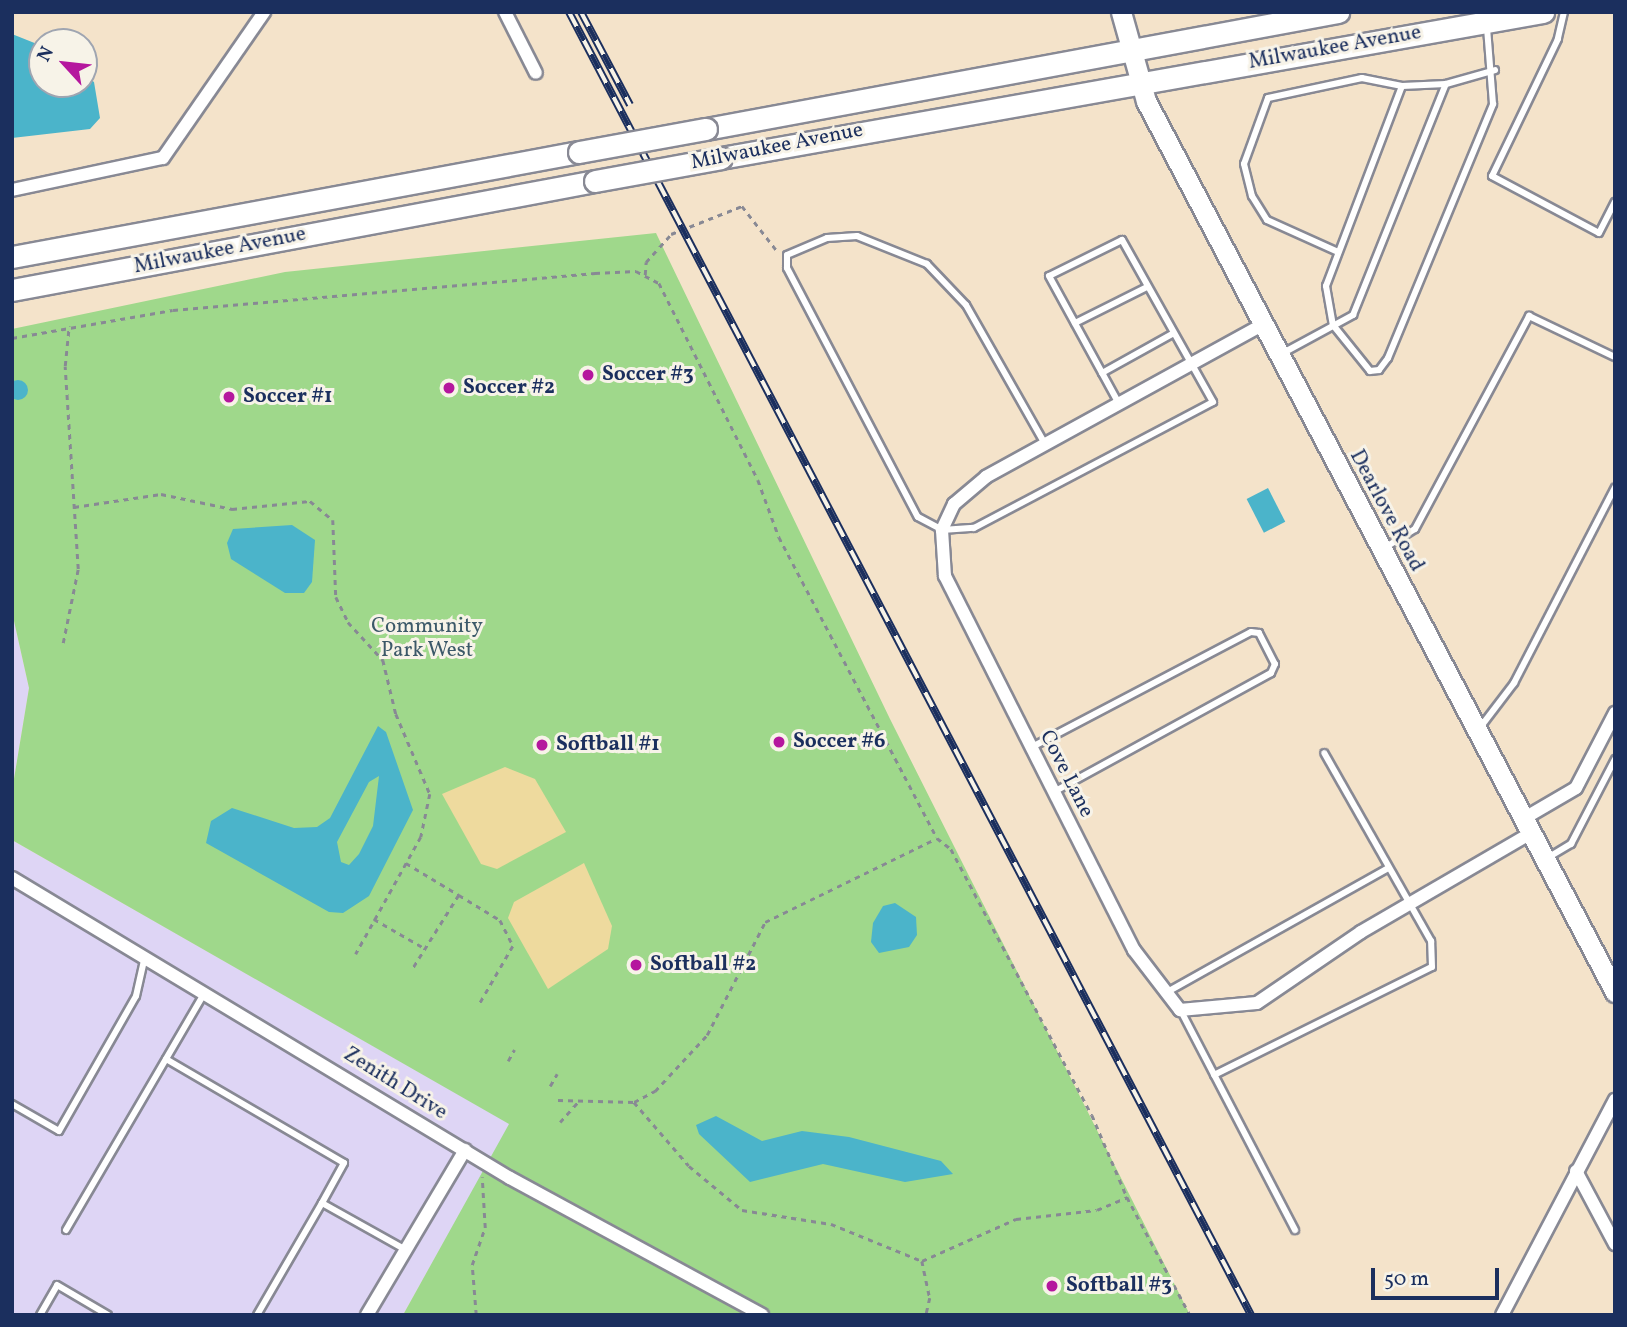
<!DOCTYPE html>
<style>
body{margin:0}
#map{position:relative;width:1627px;height:1327px;overflow:hidden;background:#f4e3ca;font-family:Vollkorn,serif}
div>[style]{position:absolute}
.built>*{inset:0;background:#ded5f5}
.green>*{inset:0;background:#9fd88b}
.sand>*{inset:0;background:#eeda9e}
.water>*{inset:0;background:#4bb4ca;transform-origin:0 0}
.round{border-radius:50%}
.path>*{height:2.5px;margin-top:-1.25px;transform-origin:0;background:repeating-linear-gradient(90deg,#888994 0 5px,transparent 0 10px)}
.roads{filter:drop-shadow(2px 0 #888994) drop-shadow(-2px 0 #888994) drop-shadow(0 2px #888994) drop-shadow(0 -2px #888994)}
.service>*{height:6px;margin:-3px;padding:0 3px;transform-origin:3px;border-radius:3px;background:#fff}
.minor>*{height:12px;margin:-6px;padding:0 6px;transform-origin:6px;border-radius:6px;background:#fff}
.secondary>*{height:19px;margin:-9.5px;padding:0 9.5px;transform-origin:9.5px;border-radius:9.5px;background:#fff}
.primary>*{height:21px;margin:-10.5px;padding:0 10.5px;transform-origin:10.5px;border-radius:10.5px;background:#fff}
.rail>*{height:8px;margin-top:-4px;transform-origin:0;background:repeating-linear-gradient(90deg,#f7f3e8 0 16px,#1b2f5e 0 32px);box-sizing:border-box;border-block:2px solid #1b2f5e}
.bridges{filter:drop-shadow(2px 0 #888994) drop-shadow(-2px 0 #888994) drop-shadow(0 2px #888994) drop-shadow(0 -2px #888994)}
.primary-bridge>*{height:21px;margin:-10.5px;padding:0 10.5px;transform-origin:10.5px;border-radius:10.5px;background:#fff}
.dots>*{width:19px;height:19px;translate:-50% -50%;box-sizing:border-box;border:4px solid #f7f3e8;border-radius:50%}
span{translate:-50% -50%;white-space:nowrap;text-align:center;line-height:1.15;-webkit-text-stroke:6px #f7f3e8;paint-order:stroke}
.street-label{font-size:21px;color:#1b2f5e}
.poi-label{font-size:21px;color:#1b2f5e;font-weight:700}
.left{translate:0 -50%;text-align:left}
.park-label{font-size:21px;color:#3c5969}
.frame{position:absolute;inset:0;border:14px solid #1b2f5e;pointer-events:none}
.north{position:absolute;left:28px;top:28px;width:70px;height:70px;box-sizing:border-box;background:#f7f3e8;border:2px solid #9fa5b1;border-radius:50%;rotate:297deg;font-size:19px;font-weight:700;line-height:28px;text-align:center;color:#1b2f5e}
.north::after{content:'';display:block;margin:auto;width:24px;height:32px;background:#b5179e;clip-path:polygon(50% 0,100% 100%,50% 72%,0 100%)}
.scale{position:absolute;left:1371px;top:1268px;width:128px;height:32px;box-sizing:border-box;border:4px solid #1b2f5e;border-top:0;padding-left:9px;font-size:21px;line-height:24px;white-space:nowrap;color:#1b2f5e;-webkit-text-stroke:5px #f7f3e8;paint-order:stroke}
</style>
<div id="map">
<div class="built">
<div style="clip-path:polygon(12px 612px,29px 688px,12px 791px)"></div>
<div style="clip-path:polygon(12px 840px,510px 1124px,403px 1315px,12px 1315px)"></div>
</div>
<div class="green">
<div style="clip-path:polygon(656px 233px,890px 719px,1190px 1315px,403px 1315px,509px 1124px,12px 840px,12px 791px,29px 688px,12px 612px,12px 329px,285px 272px)"></div>
</div>
<div class="sand">
<div style="clip-path:polygon(505px 767px,535px 779px,566px 832px,497px 869px,481px 864px,442px 794px)"></div>
<div style="clip-path:polygon(584px 863px,612px 926px,608px 949px,548px 989px,508px 918px,514px 902px)"></div>
</div>
<div class="water">
<div style="clip-path:polygon(12px 34px,42px 46px,42px 84px,84px 84px,84px 75px,94px 82px,100px 118px,90px 129px,12px 138px)"></div>
<div class="round" style="left:8px;top:380px;width:20px;height:20px"></div>
<div style="left:1268px;top:488px;width:38px;height:24px;rotate:63deg"></div>
<div style="clip-path:polygon(292px 525px,315px 540px,312px 582px,304px 593px,285px 593px,231px 559px,227px 543px,233px 529px)"></div>
<div style="clip-path:polygon(evenodd,378px 726px,386px 732px,413px 810px,369px 896px,343px 913px,329px 912px,206px 843px,211px 821px,232px 808px,294px 828px,317px 827px,330px 818px,378px 726px,379px 776px,373px 826px,359px 854px,349px 865px,341px 862px,337px 842px,369px 782px,379px 776px)"></div>
<div style="clip-path:polygon(895px 903px,916px 917px,917px 935px,909px 947px,879px 953px,871px 942px,873px 923px,883px 906px)"></div>
<div style="clip-path:polygon(716px 1116px,762px 1141px,802px 1131px,849px 1137px,941px 1161px,953px 1174px,905px 1182px,823px 1164px,750px 1182px,699px 1134px,696px 1125px)"></div>
</div>
<div class="path">
<div style="left:645px;top:275px;width:13px;rotate:-86deg"></div>
<div style="left:646px;top:262px;width:38px;rotate:-48deg"></div>
<div style="left:671px;top:234px;width:76px;rotate:-21.5deg"></div>
<div style="left:742px;top:206px;width:58px;rotate:52deg"></div>
<div style="left:12px;top:338px;width:163px;rotate:-9.9deg"></div>
<div style="left:173px;top:310px;width:424px;rotate:-5deg"></div>
<div style="left:595px;top:273px;width:41px;rotate:-2.8deg"></div>
<div style="left:636px;top:271px;width:26px;rotate:28deg"></div>
<div style="left:659px;top:283px;width:220px;rotate:63.3deg"></div>
<div style="left:758px;top:480px;width:61px;rotate:69.8deg"></div>
<div style="left:779px;top:537px;width:340px;rotate:62.3deg"></div>
<div style="left:937px;top:838px;width:18px;rotate:38deg"></div>
<div style="left:951px;top:849px;width:301px;rotate:62.1deg"></div>
<div style="left:1092px;top:1115px;width:89px;rotate:66.9deg"></div>
<div style="left:1127px;top:1197px;width:134px;rotate:61.9deg"></div>
<div style="left:74px;top:507px;width:88px;rotate:-8.5deg"></div>
<div style="left:161px;top:494px;width:73px;rotate:11.9deg"></div>
<div style="left:232px;top:509px;width:78px;rotate:-5.9deg"></div>
<div style="left:310px;top:501px;width:30px;rotate:40deg"></div>
<div style="left:333px;top:520px;width:77px;rotate:87.8deg"></div>
<div style="left:336px;top:597px;width:28px;rotate:64deg"></div>
<div style="left:348px;top:622px;width:52px;rotate:47.4deg"></div>
<div style="left:383px;top:660px;width:56px;rotate:76.5deg"></div>
<div style="left:396px;top:714px;width:87px;rotate:67deg"></div>
<div style="left:430px;top:794px;width:44px;rotate:101.8deg"></div>
<div style="left:421px;top:837px;width:134px;rotate:119.1deg"></div>
<div style="left:63px;top:643px;width:76px;rotate:-78.5deg"></div>
<div style="left:78px;top:569px;width:203px;rotate:-93.7deg"></div>
<div style="left:65px;top:366px;width:40px;rotate:-84.3deg"></div>
<div style="left:406px;top:863px;width:62px;rotate:31.1deg"></div>
<div style="left:459px;top:895px;width:89px;rotate:122.1deg"></div>
<div style="left:459px;top:895px;width:48px;rotate:31.4deg"></div>
<div style="left:500px;top:920px;width:29px;rotate:63deg"></div>
<div style="left:513px;top:946px;width:68px;rotate:120deg"></div>
<div style="left:374px;top:919px;width:60px;rotate:30deg"></div>
<div style="left:508px;top:1061px;width:13px;rotate:-61deg"></div>
<div style="left:550px;top:1086px;width:14px;rotate:-60deg"></div>
<div style="left:558px;top:1100px;width:76px;rotate:1.5deg"></div>
<div style="left:634px;top:1102px;width:84px;rotate:49.3deg"></div>
<div style="left:689px;top:1166px;width:69px;rotate:39.7deg"></div>
<div style="left:742px;top:1210px;width:90px;rotate:8.9deg"></div>
<div style="left:831px;top:1224px;width:98px;rotate:22.1deg"></div>
<div style="left:922px;top:1261px;width:38px;rotate:78deg"></div>
<div style="left:930px;top:1298px;width:17px;rotate:103deg"></div>
<div style="left:634px;top:1102px;width:24px;rotate:-28deg"></div>
<div style="left:655px;top:1091px;width:76px;rotate:-47.1deg"></div>
<div style="left:707px;top:1035px;width:127px;rotate:-62.8deg"></div>
<div style="left:765px;top:922px;width:191px;rotate:-26deg"></div>
<div style="left:560px;top:1122px;width:27px;rotate:-48deg"></div>
<div style="left:922px;top:1261px;width:103px;rotate:-24.1deg"></div>
<div style="left:1016px;top:1219px;width:81px;rotate:-6.3deg"></div>
<div style="left:1097px;top:1210px;width:33px;rotate:-23deg"></div>
<div style="left:476px;top:1315px;width:50px;rotate:-94.6deg"></div>
<div style="left:472px;top:1265px;width:39px;rotate:-71deg"></div>
<div style="left:485px;top:1228px;width:51px;rotate:-93.4deg"></div>
</div>
<div class="roads">
<div class="service">
<div style="left:1564px;top:12px;width:28px;rotate:103deg"></div>
<div style="left:1558px;top:39px;width:152px;rotate:115.7deg"></div>
<div style="left:1492px;top:176px;width:121px;rotate:28deg"></div>
<div style="left:1599px;top:233px;width:35px;rotate:-63deg"></div>
<div style="left:1446px;top:84px;width:51px;rotate:-15.9deg"></div>
<div style="left:1402px;top:86px;width:214px;rotate:110.8deg"></div>
<div style="left:1326px;top:286px;width:40px;rotate:80deg"></div>
<div style="left:1333px;top:325px;width:59px;rotate:51.2deg"></div>
<div style="left:1370px;top:371px;width:9px;rotate:-6deg"></div>
<div style="left:1379px;top:370px;width:15px;rotate:-53deg"></div>
<div style="left:1388px;top:358px;width:275px;rotate:-67.5deg"></div>
<div style="left:1493px;top:104px;width:77px;rotate:-94.5deg"></div>
<div style="left:1075px;top:323px;width:80px;rotate:-26.6deg"></div>
<div style="left:1283px;top:353px;width:80px;rotate:-28.5deg"></div>
<div style="left:1353px;top:315px;width:249px;rotate:-68.1deg"></div>
<div style="left:1446px;top:84px;width:44px;rotate:177.4deg"></div>
<div style="left:1402px;top:86px;width:41px;rotate:-168.7deg"></div>
<div style="left:1362px;top:78px;width:96px;rotate:168deg"></div>
<div style="left:1268px;top:98px;width:70px;rotate:110deg"></div>
<div style="left:1244px;top:164px;width:33px;rotate:76deg"></div>
<div style="left:1252px;top:196px;width:28px;rotate:58deg"></div>
<div style="left:1267px;top:220px;width:78px;rotate:24.3deg"></div>
<div style="left:1102px;top:373px;width:80px;rotate:-29.1deg"></div>
<div style="left:1045px;top:444px;width:160px;rotate:-119.6deg"></div>
<div style="left:966px;top:305px;width:57px;rotate:-133.6deg"></div>
<div style="left:927px;top:264px;width:75px;rotate:-158.2deg"></div>
<div style="left:857px;top:236px;width:30px;rotate:176deg"></div>
<div style="left:827px;top:238px;width:43px;rotate:157deg"></div>
<div style="left:787px;top:255px;width:13px;rotate:90deg"></div>
<div style="left:787px;top:268px;width:281px;rotate:62.3deg"></div>
<div style="left:918px;top:517px;width:27px;rotate:28deg"></div>
<div style="left:942px;top:530px;width:32px;rotate:-4deg"></div>
<div style="left:974px;top:528px;width:270px;rotate:-27.8deg"></div>
<div style="left:1213px;top:402px;width:186px;rotate:-119.3deg"></div>
<div style="left:1122px;top:240px;width:81px;rotate:153.7deg"></div>
<div style="left:1049px;top:276px;width:146px;rotate:61.3deg"></div>
<div style="left:1386px;top:547px;width:34px;rotate:-32deg"></div>
<div style="left:1415px;top:529px;width:242px;rotate:-61.8deg"></div>
<div style="left:1529px;top:316px;width:95px;rotate:25.5deg"></div>
<div style="left:1479px;top:729px;width:58px;rotate:-52.7deg"></div>
<div style="left:1514px;top:683px;width:220px;rotate:-62.7deg"></div>
<div style="left:1032px;top:747px;width:247px;rotate:-27.7deg"></div>
<div style="left:1251px;top:632px;width:8px;rotate:7deg"></div>
<div style="left:1259px;top:633px;width:35px;rotate:63deg"></div>
<div style="left:1275px;top:664px;width:10px;rotate:114deg"></div>
<div style="left:1271px;top:673px;width:247px;rotate:151.3deg"></div>
<div style="left:1549px;top:857px;width:26px;rotate:-31deg"></div>
<div style="left:1571px;top:844px;width:96px;rotate:-62.6deg"></div>
<div style="left:1171px;top:990px;width:248px;rotate:-29.3deg"></div>
<div style="left:1181px;top:1011px;width:247px;rotate:62.5deg"></div>
<div style="left:166px;top:1059px;width:206px;rotate:30.3deg"></div>
<div style="left:344px;top:1163px;width:46px;rotate:118.8deg"></div>
<div style="left:322px;top:1203px;width:96px;rotate:29.2deg"></div>
<div style="left:1214px;top:1075px;width:243px;rotate:-26.4deg"></div>
<div style="left:1432px;top:967px;width:26px;rotate:-92deg"></div>
<div style="left:1431px;top:941px;width:216px;rotate:-119.6deg"></div>
<div style="left:12px;top:1104px;width:54px;rotate:29.9deg"></div>
<div style="left:59px;top:1131px;width:155px;rotate:-60.3deg"></div>
<div style="left:136px;top:996px;width:41px;rotate:-77.3deg"></div>
<div style="left:66px;top:1230px;width:273px;rotate:-59.7deg"></div>
<div style="left:40px;top:1315px;width:34px;rotate:-60deg"></div>
<div style="left:57px;top:1285px;width:59px;rotate:30.5deg"></div>
<div style="left:257px;top:1315px;width:129px;rotate:-59.9deg"></div>
</div>
<div class="minor">
<div style="left:505px;top:12px;width:68px;rotate:63.1deg"></div>
<div style="left:12px;top:190px;width:154px;rotate:-12deg"></div>
<div style="left:163px;top:158px;width:178px;rotate:-55.3deg"></div>
<div style="left:1262px;top:325px;width:315px;rotate:151.2deg"></div>
<div style="left:986px;top:477px;width:42px;rotate:139.8deg"></div>
<div style="left:954px;top:504px;width:29px;rotate:115deg"></div>
<div style="left:942px;top:530px;width:46px;rotate:86.3deg"></div>
<div style="left:945px;top:576px;width:419px;rotate:63.2deg"></div>
<div style="left:1134px;top:950px;width:76px;rotate:52.5deg"></div>
<div style="left:1180px;top:1010px;width:77px;rotate:-5.2deg"></div>
<div style="left:1257px;top:1003px;width:126px;rotate:-34.3deg"></div>
<div style="left:1361px;top:932px;width:197px;rotate:-30.2deg"></div>
<div style="left:1523px;top:819px;width:61px;rotate:-30.3deg"></div>
<div style="left:1576px;top:788px;width:85px;rotate:-62.5deg"></div>
<div style="left:12px;top:878px;width:581px;rotate:31.07deg"></div>
<div style="left:510px;top:1178px;width:287px;rotate:28.5deg"></div>
<div style="left:1576px;top:1171px;width:83px;rotate:61.9deg"></div>
<div style="left:367px;top:1315px;width:192px;rotate:-59.3deg"></div>
<div style="left:1502px;top:1315px;width:243px;rotate:-62.3deg"></div>
</div>
<div class="secondary">
<div style="left:1121px;top:12px;width:92px;rotate:74.3deg"></div>
<div style="left:1146px;top:101px;width:1007px;rotate:62.24deg"></div>
</div>
<div class="primary">
<div style="left:706px;top:129px;width:643px;rotate:-10.49deg"></div>
<div style="left:721px;top:158px;width:835px;rotate:-10.07deg"></div>
<div style="left:12px;top:257px;width:577px;rotate:-10.49deg"></div>
<div style="left:12px;top:290px;width:593px;rotate:-10.59deg"></div>
</div>
</div>
<div class="rail">
<div style="left:569px;top:12px;width:1471px;rotate:62.37deg"></div>
<div style="left:581px;top:12px;width:105px;rotate:62.2deg"></div>
</div>
<div class="bridges">
<div class="primary-bridge">
<div style="left:579px;top:152px;width:129px;rotate:-10.3deg"></div>
<div style="left:595px;top:181px;width:128px;rotate:-10.3deg"></div>
</div>
</div>
<div class="dots">
<div style="left:588px;top:375px;background:#b5179e"></div>
<div style="left:449px;top:388px;background:#b5179e"></div>
<div style="left:229px;top:397px;background:#b5179e"></div>
<div style="left:779px;top:742px;background:#b5179e"></div>
<div style="left:542px;top:745px;background:#b5179e"></div>
<div style="left:636px;top:965px;background:#b5179e"></div>
<div style="left:1052px;top:1286px;background:#b5179e"></div>
</div>
<div class="street-label">
<span style="left:1335px;top:48px;rotate:-10deg">Milwaukee Avenue</span>
<span style="left:777px;top:147px;rotate:-11deg">Milwaukee Avenue</span>
<span style="left:220px;top:251px;rotate:-11deg">Milwaukee Avenue</span>
<span style="left:1386px;top:511px;rotate:62deg">Dearlove Road</span>
<span style="left:1066px;top:774px;rotate:63deg">Cove Lane</span>
<span style="left:395px;top:1084px;rotate:32deg">Zenith Drive</span>
</div>
<div class="poi-label">
<span class="left" style="left:602px;top:375px">Soccer #3</span>
<span class="left" style="left:463px;top:388px">Soccer #2</span>
<span class="left" style="left:243px;top:397px">Soccer #1</span>
<span class="left" style="left:793px;top:742px">Soccer #6</span>
<span class="left" style="left:556px;top:745px">Softball #1</span>
<span class="left" style="left:650px;top:965px">Softball #2</span>
<span class="left" style="left:1066px;top:1286px">Softball #3</span>
</div>
<div class="park-label">
<span style="left:427px;top:639px">Community<br>Park West</span>
</div>
<div class="frame"></div>
<div class="north">N</div>
<div class="scale">50 m</div>
</div>
